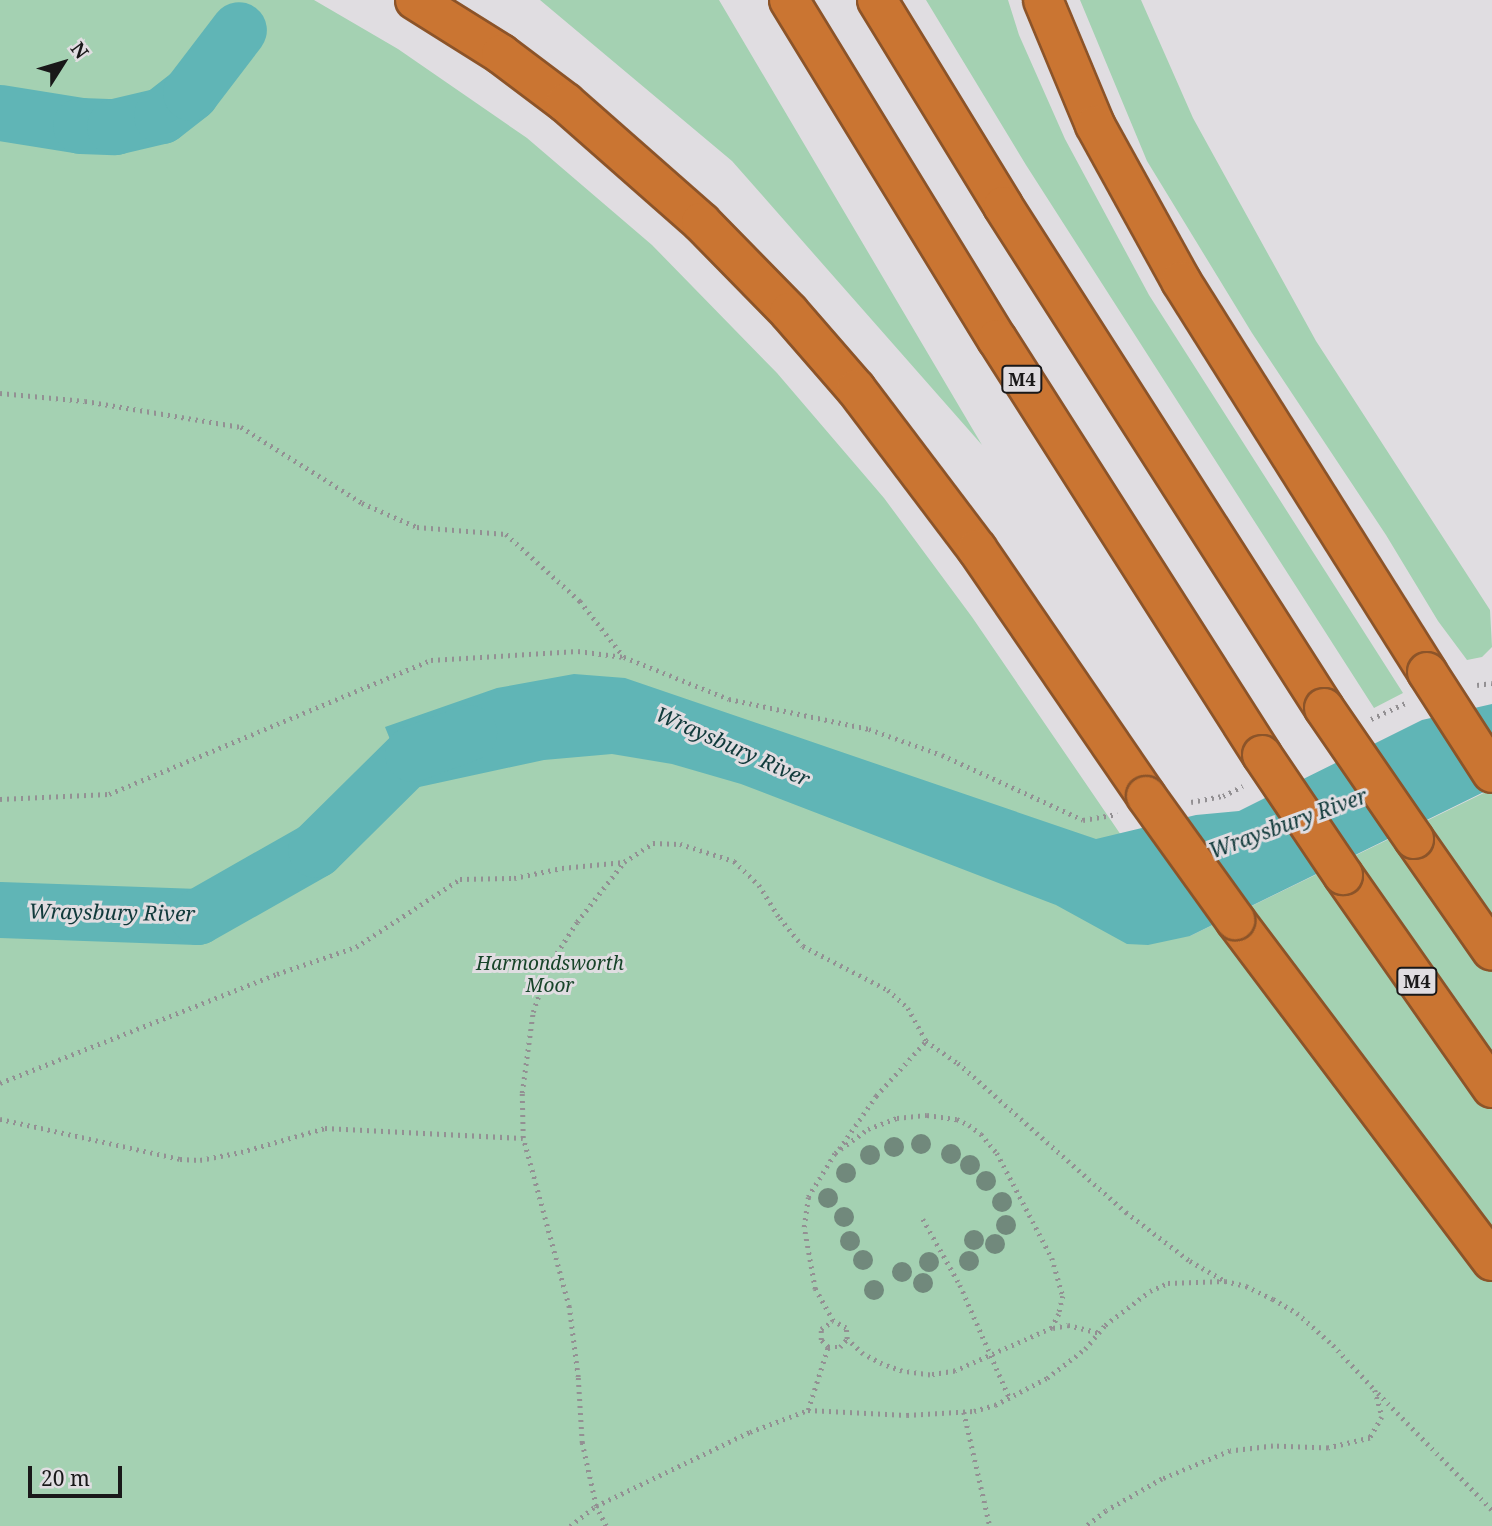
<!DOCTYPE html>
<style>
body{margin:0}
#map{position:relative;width:1492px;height:1526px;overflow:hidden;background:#e0dde1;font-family:"Noto Serif",serif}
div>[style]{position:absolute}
.green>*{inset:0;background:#a4d1b2}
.water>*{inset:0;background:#60b5b6}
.river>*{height:56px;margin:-28px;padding:0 28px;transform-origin:28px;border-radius:28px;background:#60b5b6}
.path>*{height:4.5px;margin-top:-2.25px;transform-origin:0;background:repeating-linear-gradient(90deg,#939093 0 2px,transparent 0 7px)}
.roads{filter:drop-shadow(2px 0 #8c5429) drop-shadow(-2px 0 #8c5429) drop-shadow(0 2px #8c5429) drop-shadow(0 -2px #8c5429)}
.highway>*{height:38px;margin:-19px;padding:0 19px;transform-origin:19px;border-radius:19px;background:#ca7532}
.bridges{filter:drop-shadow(2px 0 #8c5429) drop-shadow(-2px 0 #8c5429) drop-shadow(0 2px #8c5429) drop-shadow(0 -2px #8c5429)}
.highway-bridge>*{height:38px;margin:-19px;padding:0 19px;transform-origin:19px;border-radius:19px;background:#ca7532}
.trees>*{width:20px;height:20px;margin:-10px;border-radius:50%;background:#71897c}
span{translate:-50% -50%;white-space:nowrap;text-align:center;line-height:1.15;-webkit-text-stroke:6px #e0dde1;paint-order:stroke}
.shield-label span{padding:2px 5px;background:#e0dde1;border:2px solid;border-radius:5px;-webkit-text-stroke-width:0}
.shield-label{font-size:18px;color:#191819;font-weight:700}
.park-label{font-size:19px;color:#174429;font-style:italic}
.water-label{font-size:21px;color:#113a3b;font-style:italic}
.north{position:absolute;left:28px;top:28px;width:70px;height:70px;-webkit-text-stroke:5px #e0dde1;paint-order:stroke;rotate:53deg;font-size:19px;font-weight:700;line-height:28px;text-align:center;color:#191819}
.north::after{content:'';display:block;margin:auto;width:24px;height:32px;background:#191819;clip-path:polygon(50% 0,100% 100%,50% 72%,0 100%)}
.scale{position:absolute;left:28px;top:1466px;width:94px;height:32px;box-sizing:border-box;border:4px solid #191819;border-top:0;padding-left:9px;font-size:21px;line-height:24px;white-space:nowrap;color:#191819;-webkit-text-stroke:5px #e0dde1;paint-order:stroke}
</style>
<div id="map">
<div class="green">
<div style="clip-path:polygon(0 0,314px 0,398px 49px,527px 138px,652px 245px,777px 373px,884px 498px,972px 617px,1190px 936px,1492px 789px,1492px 1526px,0 1526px)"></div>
<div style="clip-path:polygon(540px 0,719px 0,982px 445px,732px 161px)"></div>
<div style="clip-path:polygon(926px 0,1008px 0,1019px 35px,1065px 139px,1149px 295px,1403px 693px,1374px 708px,1026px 165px)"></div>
<div style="clip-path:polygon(1080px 0,1141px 0,1193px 118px,1316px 341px,1490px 610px,1492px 647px,1482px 657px,1467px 660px,1438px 621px,1386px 535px,1252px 333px,1147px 161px)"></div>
</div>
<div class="water">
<div style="clip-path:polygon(574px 674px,625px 678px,1096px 839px,1196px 815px,1239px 811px,1422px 720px,1492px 704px,1492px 788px,1190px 936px,1148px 945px,1127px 944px,1056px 905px,741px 784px,672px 764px,612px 754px,544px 760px,410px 789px,385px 727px,497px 688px)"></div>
</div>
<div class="river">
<div style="left:0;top:113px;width:82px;rotate:9.1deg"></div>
<div style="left:81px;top:126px;width:34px;rotate:2deg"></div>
<div style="left:115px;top:127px;width:48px;rotate:-13.2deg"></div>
<div style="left:162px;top:116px;width:37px;rotate:-38deg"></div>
<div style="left:191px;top:93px;width:79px;rotate:-52.7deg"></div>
<div style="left:0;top:910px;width:198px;rotate:2deg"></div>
<div style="left:198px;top:917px;width:136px;rotate:-29.6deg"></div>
<div style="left:316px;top:850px;width:136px;rotate:-44.7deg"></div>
<div style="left:413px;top:754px;width:60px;rotate:-20.6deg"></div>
</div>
<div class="path">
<div style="left:0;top:393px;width:85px;rotate:5.4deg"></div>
<div style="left:85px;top:401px;width:158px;rotate:9.5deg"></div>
<div style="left:241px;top:427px;width:143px;rotate:32.1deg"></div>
<div style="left:362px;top:503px;width:60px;rotate:23.6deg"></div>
<div style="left:417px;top:527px;width:89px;rotate:4.5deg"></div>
<div style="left:506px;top:534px;width:100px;rotate:42.2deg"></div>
<div style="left:580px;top:601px;width:71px;rotate:51.8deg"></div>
<div style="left:1477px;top:685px;width:15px;rotate:-8deg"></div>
<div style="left:1371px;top:719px;width:41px;rotate:-24.7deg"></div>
<div style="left:0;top:799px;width:109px;rotate:-2.6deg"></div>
<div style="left:109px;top:794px;width:349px;rotate:-22.6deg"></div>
<div style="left:431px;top:660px;width:147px;rotate:-3.5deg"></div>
<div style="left:578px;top:651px;width:46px;rotate:7.4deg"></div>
<div style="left:624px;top:657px;width:113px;rotate:21.8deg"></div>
<div style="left:729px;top:699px;width:143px;rotate:12.1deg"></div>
<div style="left:869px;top:729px;width:77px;rotate:19.6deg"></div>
<div style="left:942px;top:755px;width:155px;rotate:24.7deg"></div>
<div style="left:1083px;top:820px;width:35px;rotate:-10deg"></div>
<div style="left:1191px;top:802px;width:33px;rotate:-11deg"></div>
<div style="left:1223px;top:796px;width:22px;rotate:-27deg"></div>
<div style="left:0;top:1083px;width:298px;rotate:-21.5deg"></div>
<div style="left:277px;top:974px;width:83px;rotate:-18.9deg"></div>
<div style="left:356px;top:947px;width:124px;rotate:-33.2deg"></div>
<div style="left:460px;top:879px;width:54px;rotate:-1.1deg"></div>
<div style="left:514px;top:878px;width:49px;rotate:-11.8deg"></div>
<div style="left:562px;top:868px;width:62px;rotate:-5.5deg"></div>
<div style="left:927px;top:1115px;width:30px;rotate:8deg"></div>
<div style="left:957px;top:1119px;width:13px;rotate:27deg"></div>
<div style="left:969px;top:1125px;width:15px;rotate:37deg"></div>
<div style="left:981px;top:1134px;width:25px;rotate:50deg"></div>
<div style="left:997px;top:1153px;width:119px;rotate:62.4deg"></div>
<div style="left:1052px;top:1258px;width:40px;rotate:74deg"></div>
<div style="left:1063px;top:1296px;width:18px;rotate:103deg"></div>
<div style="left:1059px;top:1314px;width:16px;rotate:117deg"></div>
<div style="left:1052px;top:1328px;width:106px;rotate:156.1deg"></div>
<div style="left:955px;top:1371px;width:25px;rotate:171deg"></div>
<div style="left:930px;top:1375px;width:28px;rotate:-172deg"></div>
<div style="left:902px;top:1371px;width:21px;rotate:-161deg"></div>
<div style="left:882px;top:1364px;width:21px;rotate:-152deg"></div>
<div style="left:863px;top:1354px;width:22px;rotate:-137deg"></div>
<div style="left:847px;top:1339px;width:11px;rotate:-95deg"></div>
<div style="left:846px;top:1328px;width:15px;rotate:-152deg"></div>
<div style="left:833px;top:1321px;width:37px;rotate:-119deg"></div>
<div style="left:815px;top:1289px;width:63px;rotate:-100.1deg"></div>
<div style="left:804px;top:1227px;width:30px;rotate:-82deg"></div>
<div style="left:808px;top:1197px;width:52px;rotate:-58.5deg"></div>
<div style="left:835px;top:1153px;width:41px;rotate:-36deg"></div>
<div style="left:868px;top:1129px;width:31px;rotate:-21deg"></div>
<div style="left:897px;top:1118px;width:30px;rotate:-6deg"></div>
<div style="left:0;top:1119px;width:184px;rotate:12.5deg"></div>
<div style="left:180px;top:1159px;width:20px;rotate:3deg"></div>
<div style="left:200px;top:1160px;width:42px;rotate:-11deg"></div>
<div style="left:241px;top:1152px;width:87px;rotate:-15.9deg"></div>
<div style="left:325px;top:1128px;width:198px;rotate:2.9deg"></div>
<div style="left:839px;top:1149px;width:65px;rotate:-55.1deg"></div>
<div style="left:876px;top:1096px;width:74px;rotate:-47.7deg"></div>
<div style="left:923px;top:1219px;width:76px;rotate:60.7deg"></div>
<div style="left:960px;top:1285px;width:124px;rotate:66.3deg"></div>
<div style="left:1053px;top:1328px;width:15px;rotate:-11deg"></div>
<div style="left:1068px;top:1325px;width:32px;rotate:14deg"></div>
<div style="left:828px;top:1347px;width:12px"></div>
<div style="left:840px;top:1347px;width:11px;rotate:-49deg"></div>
<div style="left:1378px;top:1393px;width:163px;rotate:45.7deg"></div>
<div style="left:808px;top:1410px;width:66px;rotate:-72.4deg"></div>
<div style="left:828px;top:1347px;width:10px;rotate:-135deg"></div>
<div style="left:821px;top:1340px;width:11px;rotate:-90deg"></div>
<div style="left:821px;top:1329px;width:14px;rotate:-34deg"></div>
<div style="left:964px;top:1412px;width:117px;rotate:77.2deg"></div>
<div style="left:570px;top:1526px;width:33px;rotate:-38deg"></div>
<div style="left:596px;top:1506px;width:171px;rotate:-25.7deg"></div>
<div style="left:750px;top:1432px;width:62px;rotate:-20.8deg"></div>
<div style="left:808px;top:1410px;width:99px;rotate:2.9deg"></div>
<div style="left:907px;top:1415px;width:67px;rotate:-3.4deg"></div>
<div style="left:974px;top:1411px;width:22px;rotate:-16deg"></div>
<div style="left:995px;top:1405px;width:59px;rotate:-27.4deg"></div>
<div style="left:1047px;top:1378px;width:48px;rotate:-37.3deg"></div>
<div style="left:1085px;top:1349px;width:31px;rotate:-50deg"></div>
<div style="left:1105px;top:1325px;width:56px;rotate:-37.1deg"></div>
<div style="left:1150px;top:1291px;width:20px;rotate:-24deg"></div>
<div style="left:1168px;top:1283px;width:57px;rotate:-2deg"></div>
<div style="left:1225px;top:1281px;width:22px;rotate:13deg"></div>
<div style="left:1246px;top:1286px;width:30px;rotate:26deg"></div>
<div style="left:1273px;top:1299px;width:28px;rotate:30deg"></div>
<div style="left:1297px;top:1313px;width:48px;rotate:41.6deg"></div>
<div style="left:1333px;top:1345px;width:62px;rotate:47deg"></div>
<div style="left:1375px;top:1390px;width:28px;rotate:75deg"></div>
<div style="left:1382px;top:1417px;width:24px;rotate:120deg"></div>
<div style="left:1370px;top:1438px;width:43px;rotate:166.6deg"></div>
<div style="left:1328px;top:1448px;width:55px;rotate:-177.9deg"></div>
<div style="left:1273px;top:1446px;width:43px;rotate:173.4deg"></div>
<div style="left:1230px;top:1451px;width:74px;rotate:157.6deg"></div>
<div style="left:1162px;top:1479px;width:64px;rotate:150.3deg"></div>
<div style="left:1106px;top:1511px;width:24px;rotate:142deg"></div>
<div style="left:606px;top:1526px;width:22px;rotate:-117deg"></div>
<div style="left:596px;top:1506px;width:65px;rotate:-102.5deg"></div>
<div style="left:582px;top:1443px;width:66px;rotate:-93.5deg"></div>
<div style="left:578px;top:1377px;width:71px;rotate:-97.3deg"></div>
<div style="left:569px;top:1307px;width:175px;rotate:-105.2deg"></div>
<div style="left:523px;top:1138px;width:45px;rotate:-91.3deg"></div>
<div style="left:522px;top:1093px;width:82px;rotate:-82.3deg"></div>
<div style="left:533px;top:1012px;width:50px;rotate:-71.2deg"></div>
<div style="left:549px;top:965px;width:51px;rotate:-56.9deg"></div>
<div style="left:577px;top:922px;width:76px;rotate:-51.9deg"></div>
<div style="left:624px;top:862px;width:35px;rotate:-33deg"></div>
<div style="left:653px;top:843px;width:27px;rotate:2deg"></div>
<div style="left:680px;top:844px;width:57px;rotate:17.5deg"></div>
<div style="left:734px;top:861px;width:35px;rotate:44deg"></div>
<div style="left:759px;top:885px;width:39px;rotate:58deg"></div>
<div style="left:780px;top:918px;width:36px;rotate:51deg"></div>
<div style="left:803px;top:946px;width:96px;rotate:27.4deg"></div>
<div style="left:888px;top:990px;width:27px;rotate:42deg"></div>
<div style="left:908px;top:1008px;width:38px;rotate:61deg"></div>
<div style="left:926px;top:1041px;width:39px;rotate:35deg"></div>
<div style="left:958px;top:1063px;width:225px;rotate:41.6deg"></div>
<div style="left:1126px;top:1212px;width:81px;rotate:37.4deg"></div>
<div style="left:1190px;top:1261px;width:40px;rotate:29.7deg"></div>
</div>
<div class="roads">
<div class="highway">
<div style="left:415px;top:0;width:102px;rotate:32.1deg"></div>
<div style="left:501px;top:54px;width:81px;rotate:37deg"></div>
<div style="left:566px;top:103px;width:180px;rotate:41.4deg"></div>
<div style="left:701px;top:222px;width:126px;rotate:45.6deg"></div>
<div style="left:789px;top:312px;width:102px;rotate:49deg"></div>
<div style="left:856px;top:389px;width:201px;rotate:52.9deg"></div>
<div style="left:977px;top:549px;width:299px;rotate:55.6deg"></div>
<div style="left:789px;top:0;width:398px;rotate:58.5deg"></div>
<div style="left:997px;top:339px;width:493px;rotate:57.5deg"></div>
<div style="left:877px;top:0;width:241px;rotate:58.5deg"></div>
<div style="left:1003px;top:206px;width:596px;rotate:57.4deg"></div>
<div style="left:1043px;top:0;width:135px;rotate:67.4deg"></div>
<div style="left:1095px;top:125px;width:178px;rotate:61.1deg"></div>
<div style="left:1181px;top:281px;width:462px;rotate:57.8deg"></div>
<div style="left:1414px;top:839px;width:136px;rotate:55.1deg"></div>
<div style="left:1343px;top:875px;width:260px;rotate:55deg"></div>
<div style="left:1235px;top:920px;width:427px;rotate:53deg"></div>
</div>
</div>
<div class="bridges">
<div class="highway-bridge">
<div style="left:1427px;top:672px;width:120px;rotate:57.2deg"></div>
<div style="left:1324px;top:708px;width:159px;rotate:55.5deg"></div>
<div style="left:1262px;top:755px;width:145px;rotate:56deg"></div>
<div style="left:1146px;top:796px;width:153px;rotate:54.3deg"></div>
</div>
</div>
<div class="trees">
<div style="left:921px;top:1144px"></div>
<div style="left:894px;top:1147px"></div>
<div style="left:951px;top:1154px"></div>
<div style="left:870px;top:1155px"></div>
<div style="left:970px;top:1165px"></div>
<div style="left:846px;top:1173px"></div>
<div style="left:986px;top:1181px"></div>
<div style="left:828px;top:1198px"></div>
<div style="left:1002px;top:1202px"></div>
<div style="left:844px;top:1217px"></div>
<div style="left:1006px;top:1225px"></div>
<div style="left:974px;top:1240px"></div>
<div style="left:850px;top:1241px"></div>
<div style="left:995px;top:1244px"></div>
<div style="left:863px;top:1260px"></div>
<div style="left:969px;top:1261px"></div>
<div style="left:929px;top:1262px"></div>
<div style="left:902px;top:1272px"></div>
<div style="left:923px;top:1283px"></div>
<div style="left:874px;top:1290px"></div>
</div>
<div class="shield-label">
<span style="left:1022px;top:379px">M4</span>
<span style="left:1417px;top:981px">M4</span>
</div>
<div class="park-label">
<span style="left:550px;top:975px">Harmondsworth<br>Moor</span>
</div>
<div class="water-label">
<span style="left:733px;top:746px;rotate:24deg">Wraysbury River</span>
<span style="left:1288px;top:823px;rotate:-20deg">Wraysbury River</span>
<span style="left:112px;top:912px;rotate:1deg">Wraysbury River</span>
</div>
<div class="north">N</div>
<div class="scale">20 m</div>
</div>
